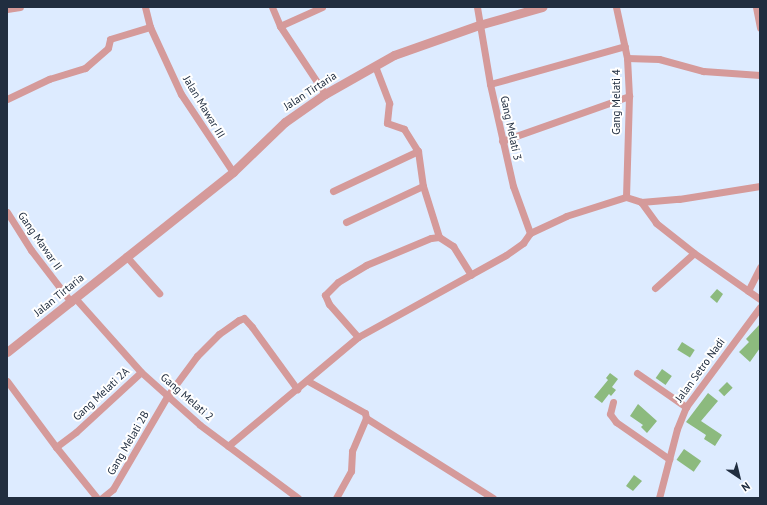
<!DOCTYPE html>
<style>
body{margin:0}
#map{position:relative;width:767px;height:505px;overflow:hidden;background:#ddebff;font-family:"PT Sans",sans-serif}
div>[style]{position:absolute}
.building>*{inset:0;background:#8cba7e;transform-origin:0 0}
.minor>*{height:7px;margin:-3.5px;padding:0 3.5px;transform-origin:3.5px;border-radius:3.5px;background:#d59a9a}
.tertiary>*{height:9px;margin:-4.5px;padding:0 4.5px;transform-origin:4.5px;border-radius:4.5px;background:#d59a9a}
span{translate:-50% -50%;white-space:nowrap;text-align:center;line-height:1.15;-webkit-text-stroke:4px #fff;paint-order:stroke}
.street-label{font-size:11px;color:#212e40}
.frame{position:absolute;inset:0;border:8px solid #212e40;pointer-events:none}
.north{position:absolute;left:719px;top:457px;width:40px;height:40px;-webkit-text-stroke:3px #fff;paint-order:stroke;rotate:145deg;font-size:11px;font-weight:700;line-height:16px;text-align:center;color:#212e40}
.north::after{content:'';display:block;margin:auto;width:14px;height:18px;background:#212e40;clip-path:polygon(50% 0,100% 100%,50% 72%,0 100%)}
</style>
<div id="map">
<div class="building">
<div style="clip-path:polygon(717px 289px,723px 294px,717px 303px,710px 297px)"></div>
<div style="clip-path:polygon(760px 324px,760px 348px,750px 362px,739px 352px,749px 342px,746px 339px)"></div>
<div style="left:682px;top:342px;width:15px;height:9px;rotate:32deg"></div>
<div style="left:662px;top:369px;width:12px;height:11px;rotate:35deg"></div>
<div style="clip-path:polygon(610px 373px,618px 379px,612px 387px,616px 390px,611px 396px,609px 394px,602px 403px,594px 397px,608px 380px,606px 378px)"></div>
<div style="left:727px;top:382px;width:8px;height:12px;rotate:45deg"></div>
<div style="clip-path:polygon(708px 393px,718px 401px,701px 421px,722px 435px,715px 446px,704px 439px,706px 435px,686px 422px)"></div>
<div style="clip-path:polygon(638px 404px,657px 421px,647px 433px,641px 427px,643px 425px,630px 416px)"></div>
<div style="left:684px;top:449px;width:21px;height:13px;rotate:35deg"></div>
<div style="clip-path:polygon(634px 475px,642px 481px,633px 491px,626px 486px)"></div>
</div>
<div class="minor">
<div style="left:145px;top:7px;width:21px;rotate:76deg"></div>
<div style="left:150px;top:27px;width:74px;rotate:65.2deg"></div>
<div style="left:181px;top:94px;width:94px;rotate:56.3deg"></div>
<div style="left:272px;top:7px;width:21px;rotate:67deg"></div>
<div style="left:280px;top:26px;width:82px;rotate:56.5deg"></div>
<div style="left:477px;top:7px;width:78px;rotate:80.4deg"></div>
<div style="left:490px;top:84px;width:105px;rotate:77.3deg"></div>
<div style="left:513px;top:186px;width:50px;rotate:70.1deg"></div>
<div style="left:616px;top:7px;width:52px;rotate:77.8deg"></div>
<div style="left:627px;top:58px;width:38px;rotate:87deg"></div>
<div style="left:629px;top:96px;width:101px;rotate:91.7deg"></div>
<div style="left:756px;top:7px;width:21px;rotate:79deg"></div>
<div style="left:7px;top:9px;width:13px;rotate:-9deg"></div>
<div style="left:280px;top:26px;width:46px;rotate:-24.3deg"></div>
<div style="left:627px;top:58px;width:32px;rotate:2deg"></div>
<div style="left:659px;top:59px;width:46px;rotate:15.3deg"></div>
<div style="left:703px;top:71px;width:57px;rotate:4deg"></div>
<div style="left:375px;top:66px;width:40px;rotate:69deg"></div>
<div style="left:389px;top:103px;width:20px;rotate:96deg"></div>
<div style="left:387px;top:123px;width:18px;rotate:19deg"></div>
<div style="left:404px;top:129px;width:26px;rotate:58deg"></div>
<div style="left:418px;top:151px;width:35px;rotate:82deg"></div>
<div style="left:423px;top:186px;width:53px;rotate:72.6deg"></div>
<div style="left:490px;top:84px;width:140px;rotate:-15.7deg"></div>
<div style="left:7px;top:99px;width:47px;rotate:-25.5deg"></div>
<div style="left:49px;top:79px;width:38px;rotate:-17deg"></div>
<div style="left:85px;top:68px;width:30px;rotate:-41deg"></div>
<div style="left:108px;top:48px;width:9px;rotate:-77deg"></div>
<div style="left:110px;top:39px;width:42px;rotate:-16.7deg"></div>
<div style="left:502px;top:141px;width:135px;rotate:-19.5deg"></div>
<div style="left:333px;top:191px;width:94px;rotate:-25.2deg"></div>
<div style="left:641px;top:202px;width:26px;rotate:54deg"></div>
<div style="left:656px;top:223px;width:48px;rotate:38.3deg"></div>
<div style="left:694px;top:253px;width:80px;rotate:34.9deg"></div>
<div style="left:7px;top:212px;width:45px;rotate:57.7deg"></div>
<div style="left:31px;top:250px;width:66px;rotate:52.4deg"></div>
<div style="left:346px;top:222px;width:85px;rotate:-25.1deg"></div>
<div style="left:126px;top:256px;width:50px;rotate:48.3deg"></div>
<div style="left:655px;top:288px;width:52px;rotate:-41.9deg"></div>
<div style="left:748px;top:291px;width:27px;rotate:-63deg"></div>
<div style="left:75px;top:298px;width:99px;rotate:48.3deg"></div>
<div style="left:141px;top:372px;width:79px;rotate:41.9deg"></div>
<div style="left:200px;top:425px;width:122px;rotate:36.7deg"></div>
<div style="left:358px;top:337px;width:44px;rotate:-131.3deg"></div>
<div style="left:329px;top:304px;width:10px;rotate:-114deg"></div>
<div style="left:325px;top:295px;width:18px;rotate:-45deg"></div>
<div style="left:338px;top:282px;width:33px;rotate:-31deg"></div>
<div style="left:366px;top:265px;width:70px;rotate:-22.6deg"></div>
<div style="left:431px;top:238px;width:8px;rotate:-7deg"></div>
<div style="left:439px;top:237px;width:17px;rotate:33deg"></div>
<div style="left:453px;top:246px;width:34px;rotate:58deg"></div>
<div style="left:637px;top:373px;width:60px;rotate:34.8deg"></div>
<div style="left:7px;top:381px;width:82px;rotate:53.4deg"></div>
<div style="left:56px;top:447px;width:25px;rotate:-37deg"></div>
<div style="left:76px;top:432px;width:88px;rotate:-42.7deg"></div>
<div style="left:308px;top:381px;width:65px;rotate:29.3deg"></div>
<div style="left:365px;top:413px;width:5px;rotate:79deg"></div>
<div style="left:366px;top:418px;width:150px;rotate:32.2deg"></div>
<div style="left:613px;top:402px;width:12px;rotate:104deg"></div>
<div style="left:610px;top:414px;width:10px;rotate:53deg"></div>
<div style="left:616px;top:422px;width:65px;rotate:34.9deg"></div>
<div style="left:228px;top:446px;width:170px;rotate:-40deg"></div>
<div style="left:358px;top:337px;width:169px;rotate:-29deg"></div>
<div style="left:506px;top:255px;width:21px;rotate:-35deg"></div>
<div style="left:523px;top:243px;width:12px;rotate:-55deg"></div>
<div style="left:530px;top:233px;width:40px;rotate:-25deg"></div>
<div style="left:566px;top:216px;width:63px;rotate:-17.6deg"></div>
<div style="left:626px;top:197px;width:16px;rotate:18deg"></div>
<div style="left:641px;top:202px;width:38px;rotate:-5deg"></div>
<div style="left:679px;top:199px;width:82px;rotate:-9.1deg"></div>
<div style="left:56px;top:447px;width:65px;rotate:51.2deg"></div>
<div style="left:102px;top:498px;width:14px;rotate:-39deg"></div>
<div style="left:113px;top:489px;width:109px;rotate:-59.7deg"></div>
<div style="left:168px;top:395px;width:49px;rotate:-53.4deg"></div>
<div style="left:197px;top:356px;width:31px;rotate:-45deg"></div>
<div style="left:219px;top:334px;width:24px;rotate:-35deg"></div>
<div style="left:239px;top:320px;width:5px;rotate:-22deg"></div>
<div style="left:244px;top:318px;width:12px;rotate:48deg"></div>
<div style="left:252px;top:327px;width:77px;rotate:54deg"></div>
<div style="left:336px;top:498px;width:31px;rotate:-61deg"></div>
<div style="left:351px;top:471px;width:20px;rotate:-87deg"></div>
<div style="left:352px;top:451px;width:36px;rotate:-67deg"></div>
<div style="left:659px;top:498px;width:71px;rotate:-75.4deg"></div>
<div style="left:677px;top:429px;width:24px;rotate:-68deg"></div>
<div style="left:686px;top:407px;width:124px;rotate:-53.5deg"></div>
</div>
<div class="tertiary">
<div style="left:7px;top:352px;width:289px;rotate:-38.5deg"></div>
<div style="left:233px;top:172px;width:72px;rotate:-43.9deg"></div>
<div style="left:285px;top:122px;width:49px;rotate:-35deg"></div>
<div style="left:325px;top:94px;width:79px;rotate:-29.5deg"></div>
<div style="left:394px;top:55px;width:90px;rotate:-19.4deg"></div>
<div style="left:479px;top:25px;width:66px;rotate:-15.9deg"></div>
</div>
<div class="street-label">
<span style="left:310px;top:91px;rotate:-33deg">Jalan Tirtaria</span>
<span style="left:616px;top:102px;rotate:-90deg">Gang Melati 4</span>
<span style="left:204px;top:107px;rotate:59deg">Jalan Mawar III</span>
<span style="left:511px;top:128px;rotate:78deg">Gang Melati 3</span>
<span style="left:40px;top:241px;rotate:55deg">Gang Mawar II</span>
<span style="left:59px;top:295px;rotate:-39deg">Jalan Tirtaria</span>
<span style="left:700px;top:370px;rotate:-54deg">Jalan Setro Nadi</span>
<span style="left:101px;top:394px;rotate:-43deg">Gang Melati 2A</span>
<span style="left:187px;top:397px;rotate:41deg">Gang Melati 2</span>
<span style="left:128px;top:443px;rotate:-60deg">Gang Melati 2B</span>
</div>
<div class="frame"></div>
<div class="north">N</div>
</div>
